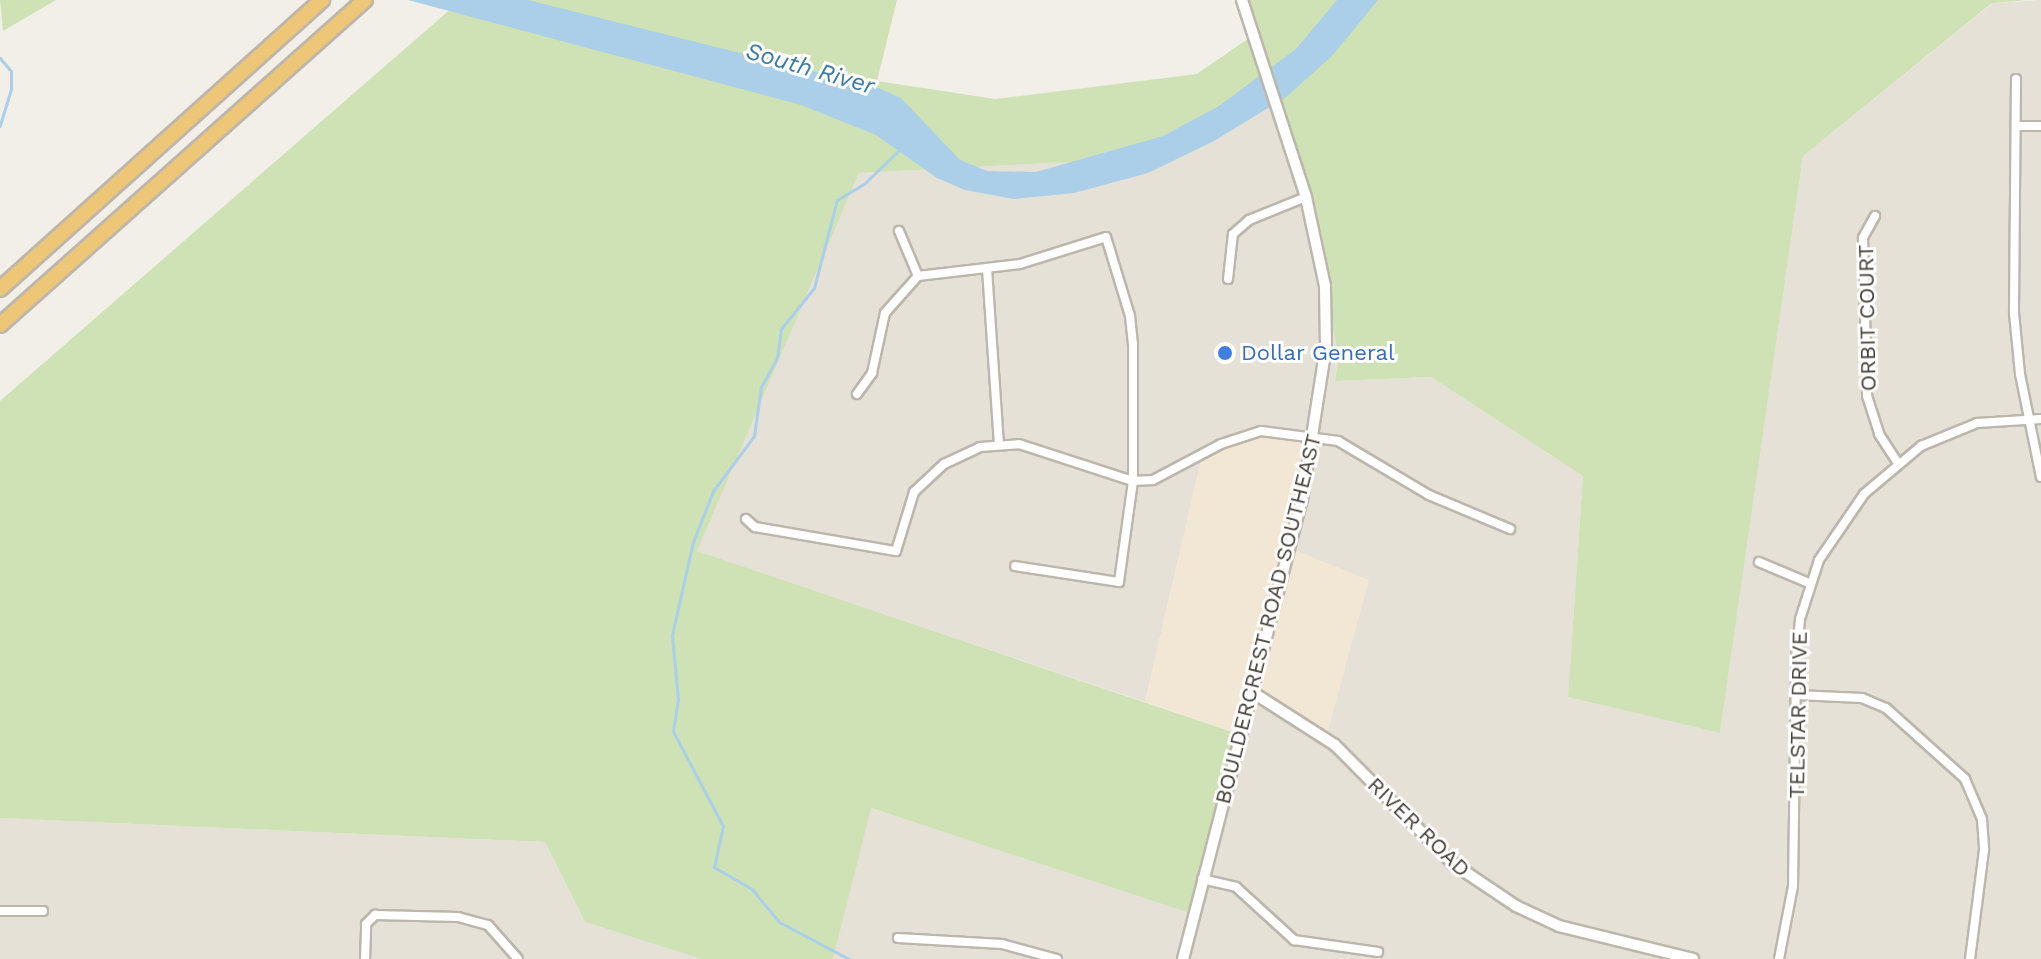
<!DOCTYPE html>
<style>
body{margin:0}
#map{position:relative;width:2041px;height:959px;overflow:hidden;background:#f2efe8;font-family:"Work Sans",sans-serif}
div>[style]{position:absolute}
.residential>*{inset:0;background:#e5e1d7}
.commercial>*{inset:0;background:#f2e6d5}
.green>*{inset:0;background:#cee2b5}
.water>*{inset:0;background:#abcfe8}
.stream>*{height:3px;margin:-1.5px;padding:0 1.5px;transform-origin:1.5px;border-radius:1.5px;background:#abcfe8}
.roads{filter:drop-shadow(2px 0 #bcb6ac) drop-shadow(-2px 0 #bcb6ac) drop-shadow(0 2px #bcb6ac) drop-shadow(0 -2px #bcb6ac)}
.minor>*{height:8px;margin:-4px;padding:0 4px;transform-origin:4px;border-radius:4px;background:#fff}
.tertiary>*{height:10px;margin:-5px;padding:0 5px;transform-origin:5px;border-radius:5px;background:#fff}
.motorway>*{height:14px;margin:-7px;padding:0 7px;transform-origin:7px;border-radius:7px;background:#eec677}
.dots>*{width:22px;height:22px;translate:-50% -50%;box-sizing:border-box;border:4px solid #fff;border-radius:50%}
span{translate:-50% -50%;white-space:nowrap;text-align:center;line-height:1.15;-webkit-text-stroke:6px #fff;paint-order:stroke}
.street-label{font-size:22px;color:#443f37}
.shop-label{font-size:22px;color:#366cbe}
.left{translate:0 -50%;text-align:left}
.water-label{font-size:24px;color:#3d79a4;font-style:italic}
</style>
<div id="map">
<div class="residential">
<div style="clip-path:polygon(2041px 0,2041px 959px,833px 959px,870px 808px,1190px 912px,1288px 547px,1203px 452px,1145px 702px,696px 551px,859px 173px,1168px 157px,1279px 101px,1339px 356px,1335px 381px,1431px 377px,1583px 476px,1568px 697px,1720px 733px,1803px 156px,1993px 3px)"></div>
<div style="clip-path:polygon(0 818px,545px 842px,585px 922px,701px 959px,0 959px)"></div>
</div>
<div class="commercial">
<div style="clip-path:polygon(1248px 431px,1313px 435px,1288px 547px,1369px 580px,1327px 735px,1249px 694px,1238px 734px,1145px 702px,1203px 452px)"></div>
</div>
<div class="green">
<div style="clip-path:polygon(0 0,56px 0,3px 31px)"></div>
<div style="clip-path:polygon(461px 0,897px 0,877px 81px,995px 99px,1197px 74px,1249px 38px,1236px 0,2028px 0,1992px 3px,1803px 156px,1720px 733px,1568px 697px,1583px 476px,1431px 377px,1335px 381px,1339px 356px,1279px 102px,1168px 157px,859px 173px,697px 551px,1238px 734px,1190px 913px,871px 808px,833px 959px,701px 959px,585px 922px,545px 842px,0 818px,0 401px)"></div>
</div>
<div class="water">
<div style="clip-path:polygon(408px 0,528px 0,876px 87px,901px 98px,960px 160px,987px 171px,1036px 172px,1163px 136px,1219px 106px,1296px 49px,1337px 0,1378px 0,1332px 56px,1286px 97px,1214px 141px,1148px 173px,1074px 193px,1014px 199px,965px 190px,937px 178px,876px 135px,801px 105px)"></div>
</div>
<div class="stream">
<div style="left:0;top:58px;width:17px;rotate:50deg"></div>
<div style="left:11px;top:71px;width:18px;rotate:90deg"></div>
<div style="left:11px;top:89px;width:39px;rotate:107deg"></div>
<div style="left:849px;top:959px;width:79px;rotate:-152.1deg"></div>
<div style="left:779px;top:922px;width:43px;rotate:-129.3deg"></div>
<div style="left:752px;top:889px;width:44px;rotate:-149.9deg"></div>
<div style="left:714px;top:867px;width:42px;rotate:-77.6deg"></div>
<div style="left:723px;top:826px;width:107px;rotate:-117.8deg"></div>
<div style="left:673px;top:731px;width:31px;rotate:-81deg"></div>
<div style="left:678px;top:700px;width:65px;rotate:-95.3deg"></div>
<div style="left:672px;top:635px;width:95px;rotate:-77.3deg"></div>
<div style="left:693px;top:542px;width:55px;rotate:-68.6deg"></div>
<div style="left:713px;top:491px;width:69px;rotate:-53.3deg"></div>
<div style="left:754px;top:436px;width:49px;rotate:-81.9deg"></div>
<div style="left:761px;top:387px;width:33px;rotate:-61deg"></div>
<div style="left:777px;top:358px;width:29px;rotate:-82deg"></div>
<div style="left:781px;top:329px;width:53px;rotate:-51.2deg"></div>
<div style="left:814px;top:288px;width:91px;rotate:-75.4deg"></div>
<div style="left:837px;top:200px;width:31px;rotate:-31deg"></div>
<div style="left:864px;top:184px;width:52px;rotate:-44.2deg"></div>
</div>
<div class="roads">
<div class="minor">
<div style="left:2016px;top:79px;width:234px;rotate:90.5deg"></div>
<div style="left:2014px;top:313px;width:61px;rotate:84.4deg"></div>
<div style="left:2020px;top:374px;width:105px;rotate:78.5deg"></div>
<div style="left:2017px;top:126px;width:24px"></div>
<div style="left:1875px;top:216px;width:25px;rotate:119deg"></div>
<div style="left:1863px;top:238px;width:158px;rotate:88.5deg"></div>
<div style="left:1867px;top:396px;width:40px;rotate:72deg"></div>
<div style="left:1879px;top:434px;width:35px;rotate:57deg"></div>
<div style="left:899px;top:231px;width:49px;rotate:67.1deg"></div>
<div style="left:987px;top:269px;width:174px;rotate:86.1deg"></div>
<div style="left:1228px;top:279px;width:45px;rotate:-83.7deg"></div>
<div style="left:1233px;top:234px;width:21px;rotate:-41deg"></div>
<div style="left:1249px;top:220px;width:61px;rotate:-22deg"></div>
<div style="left:857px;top:394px;width:26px;rotate:-54deg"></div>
<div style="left:872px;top:373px;width:61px;rotate:-77.8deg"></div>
<div style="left:885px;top:313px;width:50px;rotate:-48.3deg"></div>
<div style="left:918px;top:276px;width:103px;rotate:-6.7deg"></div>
<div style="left:1020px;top:264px;width:90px;rotate:-17.4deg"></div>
<div style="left:1106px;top:237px;width:83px;rotate:73.1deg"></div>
<div style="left:1130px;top:316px;width:28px;rotate:84deg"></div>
<div style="left:1133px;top:344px;width:137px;rotate:90deg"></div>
<div style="left:1133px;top:481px;width:102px;rotate:97.9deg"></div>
<div style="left:1119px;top:582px;width:105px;rotate:-171.3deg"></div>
<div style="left:746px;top:519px;width:12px;rotate:42deg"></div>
<div style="left:755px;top:527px;width:143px;rotate:9.7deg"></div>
<div style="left:896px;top:551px;width:62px;rotate:-73deg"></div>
<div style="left:914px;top:492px;width:41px;rotate:-43deg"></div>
<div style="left:944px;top:464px;width:40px;rotate:-25deg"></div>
<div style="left:980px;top:447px;width:39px;rotate:-4deg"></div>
<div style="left:1019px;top:444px;width:120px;rotate:18deg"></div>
<div style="left:1133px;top:481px;width:20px;rotate:-3deg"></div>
<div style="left:1153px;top:480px;width:77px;rotate:-27.9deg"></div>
<div style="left:1221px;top:444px;width:42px;rotate:-18deg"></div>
<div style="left:1261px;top:431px;width:78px;rotate:7.4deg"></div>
<div style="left:1338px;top:441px;width:106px;rotate:30.7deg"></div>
<div style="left:1429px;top:495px;width:88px;rotate:22.8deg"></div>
<div style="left:1759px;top:562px;width:54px;rotate:22.8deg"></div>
<div style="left:1796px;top:695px;width:66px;rotate:2.6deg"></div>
<div style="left:1862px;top:698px;width:26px;rotate:23deg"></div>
<div style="left:1886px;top:708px;width:106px;rotate:41.9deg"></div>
<div style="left:1965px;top:779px;width:43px;rotate:67deg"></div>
<div style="left:1982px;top:819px;width:31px;rotate:86deg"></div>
<div style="left:1984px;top:850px;width:110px;rotate:97.3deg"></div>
<div style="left:1202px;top:879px;width:35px;rotate:13deg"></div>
<div style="left:1236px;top:887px;width:79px;rotate:42.4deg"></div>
<div style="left:1294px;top:940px;width:85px;rotate:8.1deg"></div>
<div style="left:0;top:911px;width:43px"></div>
<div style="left:898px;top:938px;width:104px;rotate:3.3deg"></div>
<div style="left:1002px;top:944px;width:57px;rotate:15.3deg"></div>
<div style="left:365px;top:959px;width:35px;rotate:-88deg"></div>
<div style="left:366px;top:924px;width:13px;rotate:-45deg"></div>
<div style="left:375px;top:915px;width:83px;rotate:1.4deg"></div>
<div style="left:458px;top:917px;width:31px;rotate:15deg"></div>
<div style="left:488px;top:925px;width:45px;rotate:48.6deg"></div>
<div style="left:1779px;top:959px;width:74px;rotate:-79.1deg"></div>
<div style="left:1793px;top:886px;width:228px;rotate:-89.2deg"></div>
<div style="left:1796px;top:658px;width:39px;rotate:-84deg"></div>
<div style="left:1800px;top:619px;width:62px;rotate:-72.1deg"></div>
<div style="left:1819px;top:560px;width:80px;rotate:-55.7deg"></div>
<div style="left:1864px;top:494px;width:75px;rotate:-40.1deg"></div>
<div style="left:1921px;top:446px;width:61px;rotate:-22.3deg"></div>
<div style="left:1977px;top:423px;width:64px;rotate:-3.6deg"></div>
</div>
<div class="tertiary">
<div style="left:1252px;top:692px;width:98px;rotate:32.6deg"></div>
<div style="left:1335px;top:745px;width:166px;rotate:45.2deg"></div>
<div style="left:1452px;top:863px;width:77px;rotate:33.9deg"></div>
<div style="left:1516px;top:906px;width:47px;rotate:24.9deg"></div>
<div style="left:1559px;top:926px;width:138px;rotate:13.8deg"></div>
<div style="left:1183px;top:959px;width:474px;rotate:-75.5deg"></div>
<div style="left:1302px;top:500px;width:156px;rotate:-81.1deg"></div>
<div style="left:1326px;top:346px;width:60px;rotate:-91deg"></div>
<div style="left:1325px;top:286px;width:91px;rotate:-102.1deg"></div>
<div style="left:1306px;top:197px;width:207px;rotate:-108deg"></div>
</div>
<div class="motorway">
<div style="left:0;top:289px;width:433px;rotate:-41.9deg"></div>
<div style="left:0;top:325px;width:489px;rotate:-41.7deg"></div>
</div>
</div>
<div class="dots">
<div style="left:1225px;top:353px;background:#3f7fe0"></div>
</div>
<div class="street-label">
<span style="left:1867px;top:318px;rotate:-91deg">ORBIT COURT</span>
<span style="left:1268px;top:619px;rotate:-76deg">BOULDERCREST ROAD SOUTHEAST</span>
<span style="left:1798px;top:715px;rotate:-89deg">TELSTAR DRIVE</span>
<span style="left:1419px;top:827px;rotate:44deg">RIVER ROAD</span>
</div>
<div class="shop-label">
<span class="left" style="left:1241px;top:353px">Dollar General</span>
</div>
<div class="water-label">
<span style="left:810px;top:69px;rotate:16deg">South River</span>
</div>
</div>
